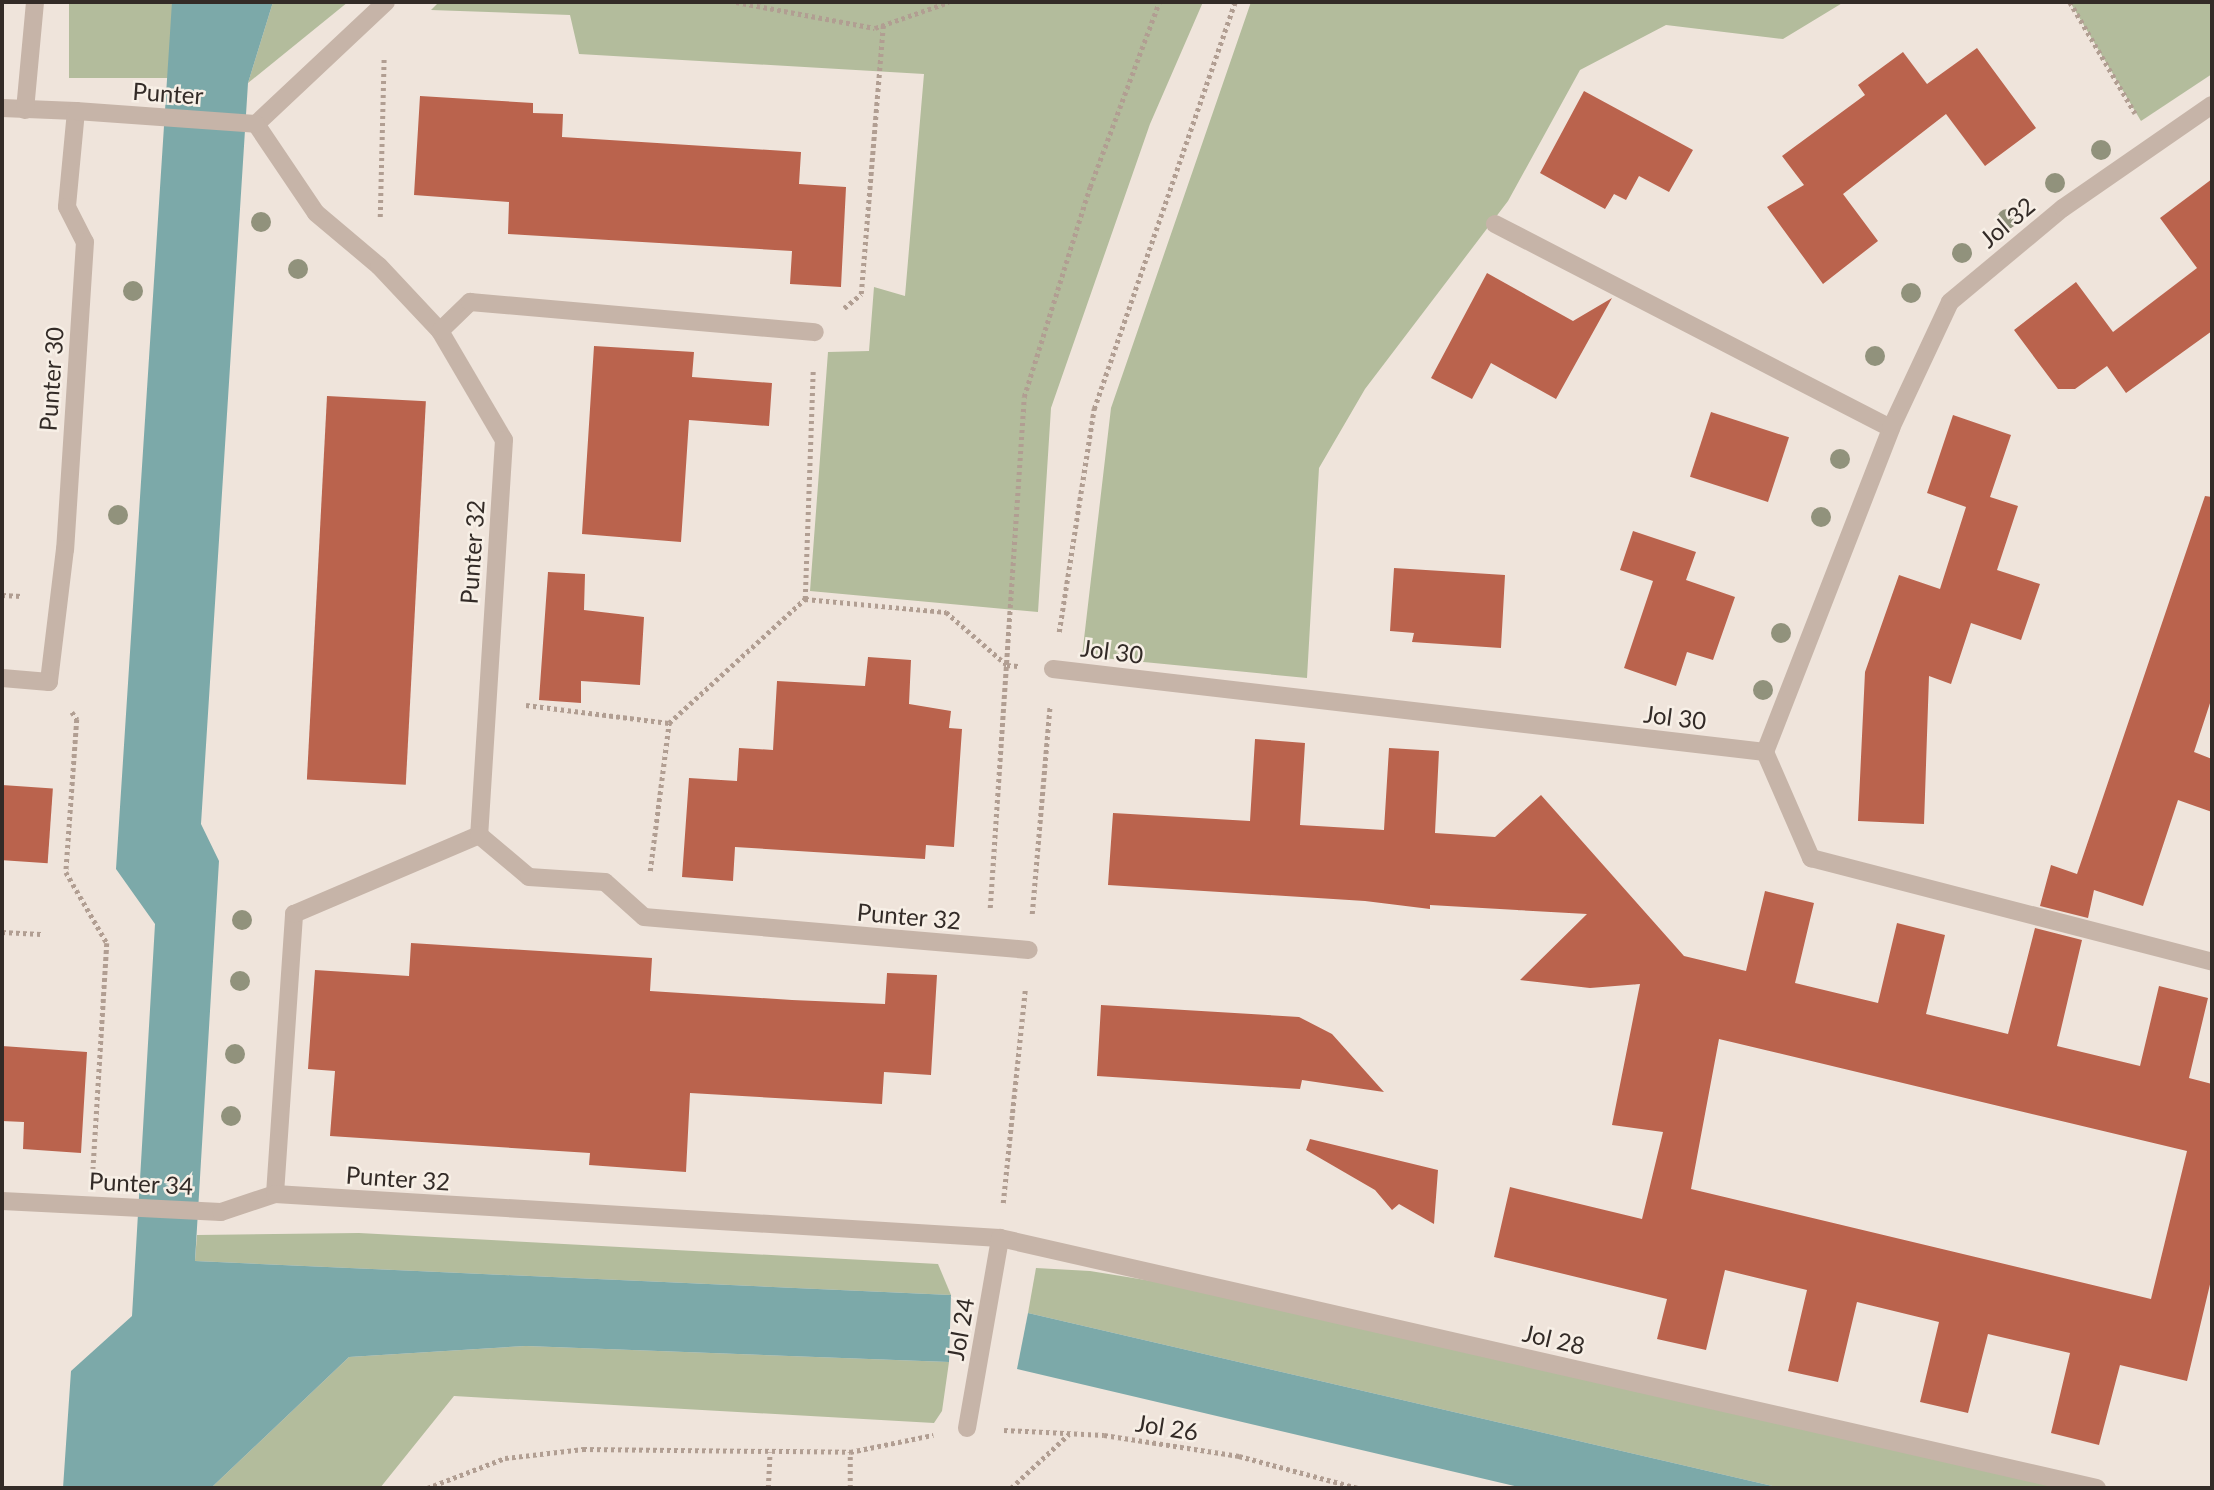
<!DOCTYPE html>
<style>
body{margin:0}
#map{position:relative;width:2214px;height:1490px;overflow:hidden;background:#efe4db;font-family:Lato,sans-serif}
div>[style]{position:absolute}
.green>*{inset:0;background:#b3bc9c;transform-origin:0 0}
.water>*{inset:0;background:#7ca9a9}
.building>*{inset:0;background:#ba634d;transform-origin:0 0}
.path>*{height:4.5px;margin-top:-2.25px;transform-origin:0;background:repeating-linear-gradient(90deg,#b19e92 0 3.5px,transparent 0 7px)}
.minor>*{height:18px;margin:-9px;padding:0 9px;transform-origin:9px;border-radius:9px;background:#c6b4a8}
.trees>*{width:20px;height:20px;margin:-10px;border-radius:50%;background:#91927c}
span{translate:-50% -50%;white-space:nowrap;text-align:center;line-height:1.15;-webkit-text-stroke:5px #f7efe6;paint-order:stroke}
.street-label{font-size:24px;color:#332b27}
.frame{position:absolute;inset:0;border:4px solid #332b27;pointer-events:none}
</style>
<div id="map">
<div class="green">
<div style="left:69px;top:2px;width:103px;height:76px"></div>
<div style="clip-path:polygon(273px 2px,348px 2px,248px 83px)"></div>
<div style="clip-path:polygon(439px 2px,1203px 2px,1150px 124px,1051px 408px,1038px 612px,810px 591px,828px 352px,869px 351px,874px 287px,905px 296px,924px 74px,579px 54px,570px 15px,431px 10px)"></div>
<div style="clip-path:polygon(1251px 2px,1844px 2px,1783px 39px,1666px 25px,1580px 70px,1508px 201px,1365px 389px,1319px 468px,1307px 678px,1082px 656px,1111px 408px)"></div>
<div style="clip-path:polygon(2070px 2px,2212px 2px,2212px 74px,2141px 121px)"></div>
<div style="clip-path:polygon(359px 1233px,938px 1264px,951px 1295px,195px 1261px,197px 1235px)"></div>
<div style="clip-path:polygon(1036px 1268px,1090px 1271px,1220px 1292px,2077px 1488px,1781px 1488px,1028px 1313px)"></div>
<div style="clip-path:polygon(526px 1346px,949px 1362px,942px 1411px,934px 1423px,454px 1396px,380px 1488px,211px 1488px,349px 1357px)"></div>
</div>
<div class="water">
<div style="clip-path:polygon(172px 2px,273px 2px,248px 83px,201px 824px,219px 861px,195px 1261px,951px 1295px,949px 1362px,526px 1346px,349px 1357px,211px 1488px,63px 1488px,71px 1371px,132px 1316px,155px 924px,116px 869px)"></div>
<div style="clip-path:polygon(1028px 1313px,1781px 1488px,1523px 1488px,1017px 1369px)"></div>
</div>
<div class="building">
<div style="clip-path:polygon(1977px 48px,2036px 128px,1985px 166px,1946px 114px,1843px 194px,1878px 241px,1823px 284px,1767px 207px,1804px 185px,1782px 156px,1865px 95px,1858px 85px,1903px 52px,1927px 84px)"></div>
<div style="clip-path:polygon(1584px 91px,1693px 150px,1669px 192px,1639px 176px,1626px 200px,1614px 194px,1605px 209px,1540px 173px)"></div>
<div style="clip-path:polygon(420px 96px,533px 103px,533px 113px,563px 114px,562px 137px,801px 152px,799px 184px,846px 187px,841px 287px,790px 284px,792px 251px,508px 234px,509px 202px,414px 195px)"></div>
<div style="clip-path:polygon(2212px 179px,2212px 331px,2126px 393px,2107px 366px,2075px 389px,2058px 389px,2014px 330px,2076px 282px,2113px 332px,2197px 268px,2160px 218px)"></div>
<div style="clip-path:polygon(1487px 273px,1573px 321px,1612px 298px,1556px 399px,1491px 363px,1472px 399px,1431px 378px)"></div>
<div style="clip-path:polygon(594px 346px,694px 352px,692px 377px,772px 383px,769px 426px,689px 420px,681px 542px,582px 534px)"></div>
<div style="left:327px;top:396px;width:99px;height:384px;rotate:3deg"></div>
<div style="left:1711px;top:412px;width:82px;height:68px;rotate:18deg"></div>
<div style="clip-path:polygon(1953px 415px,2011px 435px,1990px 497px,2018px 506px,1997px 570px,2040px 584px,2021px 640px,1971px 623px,1951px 684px,1929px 676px,1924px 824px,1858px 821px,1865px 672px,1899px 575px,1940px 589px,1966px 507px,1927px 493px)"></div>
<div style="clip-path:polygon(2205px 496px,2212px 497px,2212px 697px,2194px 752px,2212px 759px,2212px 812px,2178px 800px,2143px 906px,2094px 890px,2088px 918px,2040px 906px,2051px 865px,2077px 874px)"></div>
<div style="clip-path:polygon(1633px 531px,1696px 552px,1686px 580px,1735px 597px,1713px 660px,1687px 652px,1676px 686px,1624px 668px,1653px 581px,1620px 570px)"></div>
<div style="clip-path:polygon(1394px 568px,1505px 575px,1501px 648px,1412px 642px,1414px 633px,1390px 631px)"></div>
<div style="clip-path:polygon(548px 572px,585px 574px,584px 610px,644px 617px,640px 685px,581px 681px,581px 703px,539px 700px)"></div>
<div style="clip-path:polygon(868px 657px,911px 660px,909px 704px,951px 711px,949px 728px,962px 729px,954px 847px,926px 845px,925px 859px,735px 847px,733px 881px,682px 877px,689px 778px,737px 781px,739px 748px,773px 750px,777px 681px,865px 686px)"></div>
<div style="clip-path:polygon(evenodd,1255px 739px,1305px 743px,1300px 825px,1384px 830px,1389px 748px,1439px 751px,1435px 833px,1495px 837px,1541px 795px,1684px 956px,1746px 971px,1765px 891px,1814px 903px,1795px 983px,1878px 1003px,1897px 923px,1945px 935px,1926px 1014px,2008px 1034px,2035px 928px,2082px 940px,2057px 1046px,2140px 1066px,2159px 986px,2208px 998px,2189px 1078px,2212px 1084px,2212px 1276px,2187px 1381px,2120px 1365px,2099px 1445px,2051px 1433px,2070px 1353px,1988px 1334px,1968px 1413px,1920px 1402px,1939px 1322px,1857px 1302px,1838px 1382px,1788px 1371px,1807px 1290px,1725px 1270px,1706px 1350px,1657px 1339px,1667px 1299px,1494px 1257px,1510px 1187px,1642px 1219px,1663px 1132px,1612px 1125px,1640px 984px,1590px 988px,1520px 980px,1587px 914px,1430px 905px,1430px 909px,1365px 901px,1108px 885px,1113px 813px,1250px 821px,1255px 739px,1719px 1039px,2187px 1151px,2151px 1299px,1691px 1189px,1719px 1039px)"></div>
<div style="left:2px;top:785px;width:51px;height:75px;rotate:4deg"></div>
<div style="clip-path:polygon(411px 943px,652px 958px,650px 991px,792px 1000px,885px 1004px,887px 973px,937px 975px,931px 1075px,884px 1072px,882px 1104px,690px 1093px,686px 1172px,589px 1165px,590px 1153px,330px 1136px,335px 1071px,308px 1069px,315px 970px,409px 976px)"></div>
<div style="clip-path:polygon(1101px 1005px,1299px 1017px,1332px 1034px,1384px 1092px,1302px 1080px,1300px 1089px,1097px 1076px)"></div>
<div style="clip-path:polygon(2px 1046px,87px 1052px,81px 1153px,23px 1149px,24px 1122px,2px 1121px)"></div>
<div style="clip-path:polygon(1310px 1139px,1438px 1170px,1434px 1224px,1399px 1204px,1392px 1210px,1375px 1190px,1306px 1150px)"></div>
</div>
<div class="path">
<div style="left:736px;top:2px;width:141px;rotate:10.6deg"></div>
<div style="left:875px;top:28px;width:78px;rotate:-19.4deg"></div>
<div style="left:2070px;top:2px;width:129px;rotate:59.6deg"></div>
<div style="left:380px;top:217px;width:159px;rotate:-88.6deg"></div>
<div style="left:844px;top:308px;width:22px;rotate:-39deg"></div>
<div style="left:861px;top:294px;width:270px;rotate:-85.3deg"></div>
<div style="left:2px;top:595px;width:20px;rotate:3deg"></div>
<div style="left:805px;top:599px;width:142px;rotate:5.3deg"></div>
<div style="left:946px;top:612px;width:81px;rotate:41deg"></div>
<div style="left:1007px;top:665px;width:11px;rotate:5deg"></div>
<div style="left:1059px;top:632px;width:226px;rotate:-81.1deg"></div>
<div style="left:1094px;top:409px;width:431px;rotate:-70.9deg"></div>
<div style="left:526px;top:705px;width:144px;rotate:7.2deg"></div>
<div style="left:669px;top:723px;width:184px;rotate:-42.4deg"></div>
<div style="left:805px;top:599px;width:230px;rotate:-88deg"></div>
<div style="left:72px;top:712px;width:9px;rotate:54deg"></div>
<div style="left:77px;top:719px;width:153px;rotate:94.1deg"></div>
<div style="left:66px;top:872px;width:82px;rotate:60deg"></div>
<div style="left:107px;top:943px;width:226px;rotate:93.5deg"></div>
<div style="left:650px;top:871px;width:149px;rotate:-82.7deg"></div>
<div style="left:990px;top:908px;width:512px;rotate:-86.19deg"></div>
<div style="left:1024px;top:397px;width:220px;rotate:-72.6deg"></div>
<div style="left:1090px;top:187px;width:197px;rotate:-69.5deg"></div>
<div style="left:1032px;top:914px;width:209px;rotate:-85.1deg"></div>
<div style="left:2px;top:932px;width:39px;rotate:3deg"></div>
<div style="left:1003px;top:1203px;width:215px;rotate:-84.1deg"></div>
<div style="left:1004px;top:1430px;width:100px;rotate:2.9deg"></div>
<div style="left:1104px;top:1435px;width:137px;rotate:8.8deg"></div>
<div style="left:1239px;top:1456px;width:123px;rotate:15.1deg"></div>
<div style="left:427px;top:1488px;width:84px;rotate:-21deg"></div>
<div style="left:505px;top:1458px;width:79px;rotate:-6.6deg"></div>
<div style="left:583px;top:1449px;width:267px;rotate:0.6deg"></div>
<div style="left:850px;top:1452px;width:85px;rotate:-11.6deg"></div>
<div style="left:768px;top:1488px;width:36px;rotate:-87deg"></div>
<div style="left:850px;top:1488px;width:36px;rotate:-90deg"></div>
<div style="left:1011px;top:1488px;width:79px;rotate:-43deg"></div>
</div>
<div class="minor">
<div style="left:386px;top:2px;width:178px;rotate:136.8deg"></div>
<div style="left:256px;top:124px;width:107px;rotate:56deg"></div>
<div style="left:316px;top:213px;width:82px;rotate:40.1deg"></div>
<div style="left:379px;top:266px;width:89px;rotate:46.8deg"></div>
<div style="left:440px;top:331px;width:126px;rotate:59.6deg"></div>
<div style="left:504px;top:440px;width:396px;rotate:93.6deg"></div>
<div style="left:2px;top:108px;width:74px;rotate:2.3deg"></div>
<div style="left:76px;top:111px;width:96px;rotate:95.4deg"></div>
<div style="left:67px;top:207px;width:39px;rotate:63deg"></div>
<div style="left:85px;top:242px;width:308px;rotate:93.7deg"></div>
<div style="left:65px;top:549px;width:134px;rotate:96.9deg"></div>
<div style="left:49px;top:682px;width:47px;rotate:-175.1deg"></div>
<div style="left:25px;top:110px;width:108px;rotate:-84.7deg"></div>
<div style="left:76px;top:111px;width:180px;rotate:4.1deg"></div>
<div style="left:1495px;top:224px;width:445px;rotate:27.3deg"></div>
<div style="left:440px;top:331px;width:42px;rotate:-44deg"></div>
<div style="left:470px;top:302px;width:346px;rotate:5deg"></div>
<div style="left:1053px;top:669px;width:717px;rotate:6.65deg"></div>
<div style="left:1765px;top:752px;width:116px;rotate:66.5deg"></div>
<div style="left:1811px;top:858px;width:414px;rotate:14.5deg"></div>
<div style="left:1765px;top:752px;width:348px;rotate:-68.7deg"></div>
<div style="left:1891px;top:428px;width:139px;rotate:-64.9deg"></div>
<div style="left:1950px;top:302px;width:147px;rotate:-39.8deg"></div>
<div style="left:2063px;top:208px;width:181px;rotate:-34.7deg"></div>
<div style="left:275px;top:1194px;width:281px;rotate:-86.1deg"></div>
<div style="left:294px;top:914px;width:201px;rotate:-23.1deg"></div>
<div style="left:479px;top:835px;width:65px;rotate:40deg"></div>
<div style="left:529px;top:877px;width:76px;rotate:3.8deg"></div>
<div style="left:605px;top:882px;width:52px;rotate:41.9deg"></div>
<div style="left:644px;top:917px;width:386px;rotate:4.9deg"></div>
<div style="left:2px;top:1201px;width:219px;rotate:2.9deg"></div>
<div style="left:221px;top:1212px;width:57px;rotate:-18.4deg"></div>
<div style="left:275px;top:1194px;width:726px;rotate:3.47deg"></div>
<div style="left:1000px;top:1238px;width:1125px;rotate:12.84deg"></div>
<div style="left:967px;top:1428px;width:193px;rotate:-80.1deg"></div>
</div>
<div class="trees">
<div style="left:2101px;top:150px"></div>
<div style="left:2055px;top:183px"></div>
<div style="left:2007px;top:219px"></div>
<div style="left:261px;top:222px"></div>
<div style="left:1962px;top:253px"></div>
<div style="left:298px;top:269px"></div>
<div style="left:133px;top:291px"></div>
<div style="left:1911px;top:293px"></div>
<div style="left:1875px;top:356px"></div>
<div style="left:1840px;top:459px"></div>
<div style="left:118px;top:515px"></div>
<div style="left:1821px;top:517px"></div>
<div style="left:1781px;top:633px"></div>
<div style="left:1763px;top:690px"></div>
<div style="left:242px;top:920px"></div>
<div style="left:240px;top:981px"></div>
<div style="left:235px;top:1054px"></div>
<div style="left:231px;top:1116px"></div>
</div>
<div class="street-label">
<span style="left:168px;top:93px;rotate:4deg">Punter</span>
<span style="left:2007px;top:222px;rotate:-40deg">Jol 32</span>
<span style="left:51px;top:379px;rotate:-86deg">Punter 30</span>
<span style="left:472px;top:552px;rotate:-86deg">Punter 32</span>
<span style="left:1112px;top:651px;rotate:7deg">Jol 30</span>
<span style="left:1675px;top:717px;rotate:7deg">Jol 30</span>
<span style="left:909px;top:916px;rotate:5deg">Punter 32</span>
<span style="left:398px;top:1178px;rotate:4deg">Punter 32</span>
<span style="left:141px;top:1183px;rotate:3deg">Punter 34</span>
<span style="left:960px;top:1329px;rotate:-80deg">Jol 24</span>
<span style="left:1554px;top:1339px;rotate:13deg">Jol 28</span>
<span style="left:1167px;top:1427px;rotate:9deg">Jol 26</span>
</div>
<div class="frame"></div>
</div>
